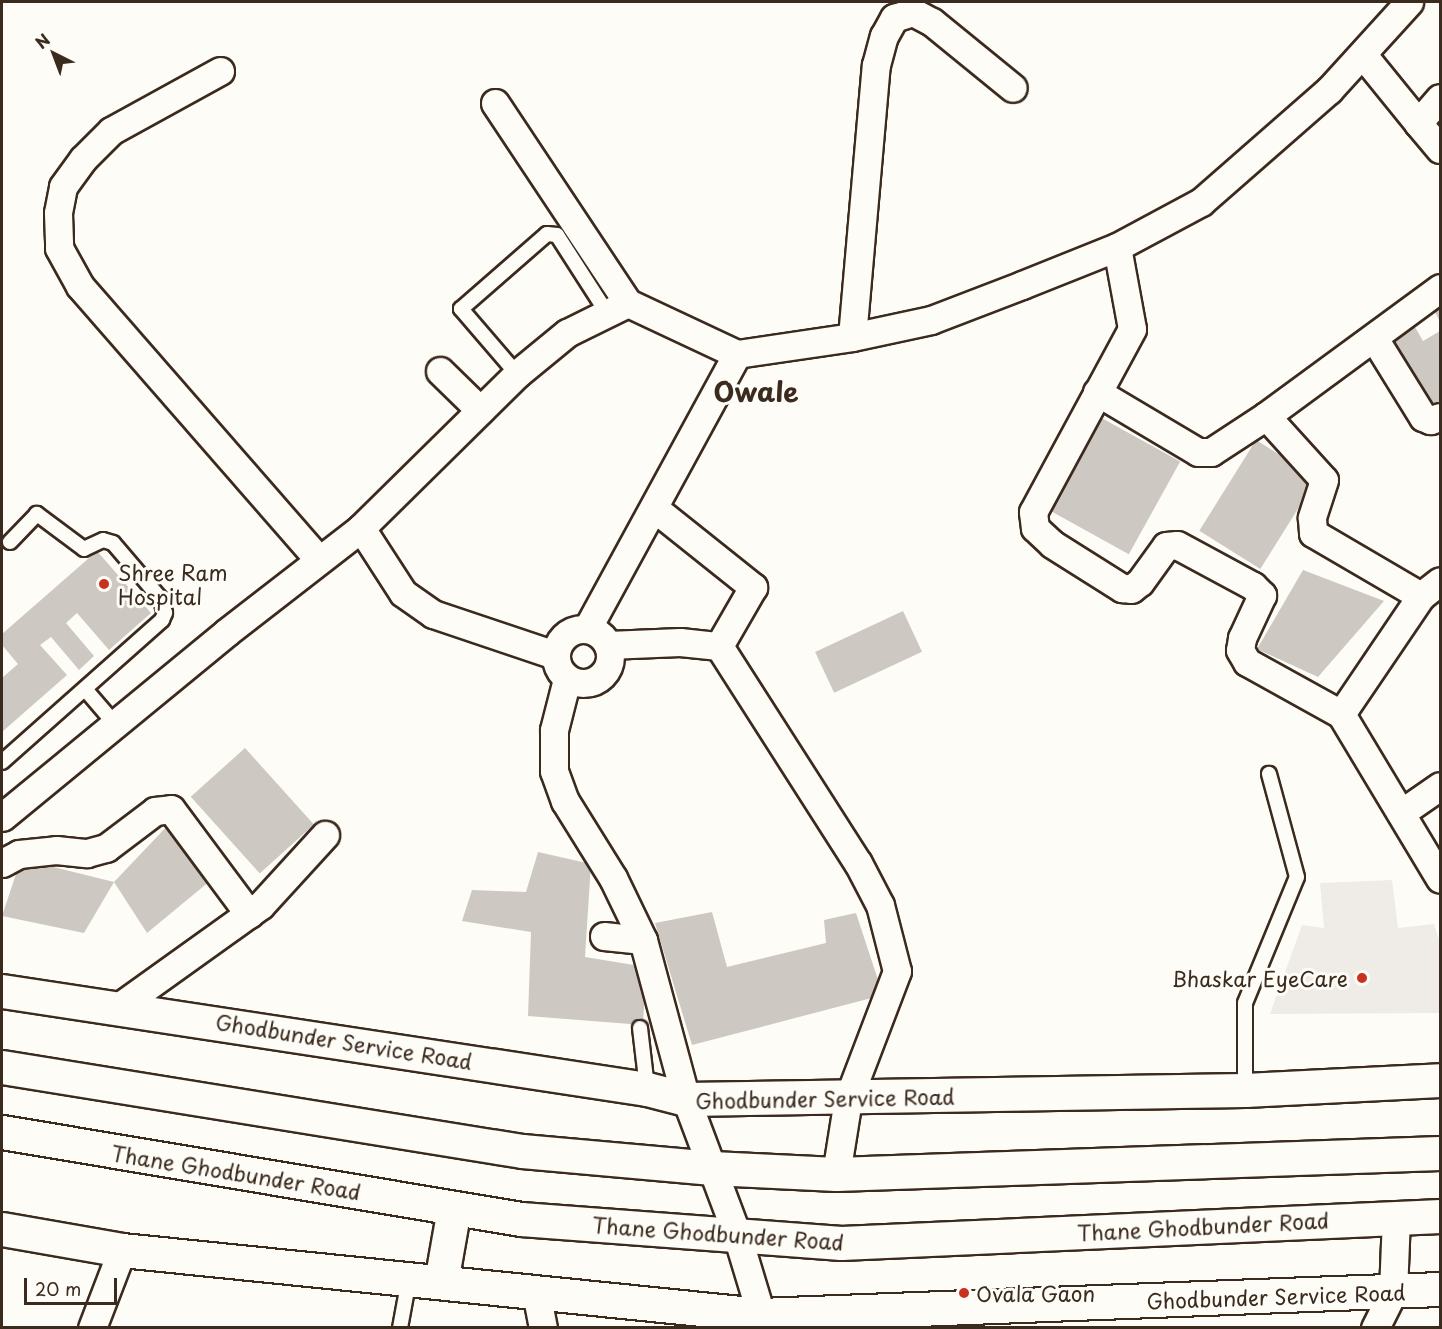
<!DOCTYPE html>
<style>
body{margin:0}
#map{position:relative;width:1442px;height:1329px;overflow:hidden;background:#fdfcf7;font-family:"Playpen Sans",sans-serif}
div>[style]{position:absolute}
.built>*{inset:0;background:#efece7}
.building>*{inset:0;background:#cdc8c2;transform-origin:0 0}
.roads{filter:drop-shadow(2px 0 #3b2a1e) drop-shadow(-2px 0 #3b2a1e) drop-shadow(0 2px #3b2a1e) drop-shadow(0 -2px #3b2a1e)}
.service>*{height:14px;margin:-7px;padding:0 7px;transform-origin:7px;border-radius:7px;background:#fdfcf7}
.minor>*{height:27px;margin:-13.5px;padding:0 13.5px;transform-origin:13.5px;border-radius:13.5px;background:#fdfcf7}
.minor>.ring{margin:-13.5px;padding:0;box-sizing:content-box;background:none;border:27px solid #fdfcf7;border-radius:50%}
.tertiary>*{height:33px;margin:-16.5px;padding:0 16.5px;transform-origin:16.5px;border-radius:16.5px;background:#fdfcf7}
.primary>*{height:33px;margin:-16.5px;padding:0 16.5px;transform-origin:16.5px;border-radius:16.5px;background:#fdfcf7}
.dots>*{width:16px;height:16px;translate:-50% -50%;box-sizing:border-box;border:3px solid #fdfcf7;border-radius:50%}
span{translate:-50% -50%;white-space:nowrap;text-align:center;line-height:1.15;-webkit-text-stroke:6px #fdfcf7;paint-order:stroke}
.poi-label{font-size:21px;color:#3b2a1e}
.left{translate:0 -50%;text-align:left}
.right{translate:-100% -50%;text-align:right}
.street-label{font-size:21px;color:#3b2a1e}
.district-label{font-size:27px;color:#3b2a1e;font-weight:700}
.frame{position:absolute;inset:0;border:3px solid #3b2a1e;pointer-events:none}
.north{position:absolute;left:24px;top:24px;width:60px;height:60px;-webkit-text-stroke:4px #fdfcf7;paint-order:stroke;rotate:318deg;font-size:16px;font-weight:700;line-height:24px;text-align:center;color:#3b2a1e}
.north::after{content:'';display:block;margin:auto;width:21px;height:27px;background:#3b2a1e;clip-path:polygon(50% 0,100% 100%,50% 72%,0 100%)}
.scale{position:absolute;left:24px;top:1278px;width:93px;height:27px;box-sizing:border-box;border:3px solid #3b2a1e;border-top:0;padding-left:8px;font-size:18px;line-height:21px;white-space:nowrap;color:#3b2a1e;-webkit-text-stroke:4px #fdfcf7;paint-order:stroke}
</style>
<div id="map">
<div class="built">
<div style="clip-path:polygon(1392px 880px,1398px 928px,1434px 924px,1440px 943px,1440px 1013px,1270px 1014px,1302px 925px,1324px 928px,1320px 883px)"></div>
</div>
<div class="building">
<div style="clip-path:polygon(1440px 304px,1440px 322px,1433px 308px)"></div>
<div style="clip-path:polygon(1412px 322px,1423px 341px,1440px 331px,1440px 408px,1432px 413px,1390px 334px)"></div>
<div style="left:1098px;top:416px;width:94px;height:106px;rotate:29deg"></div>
<div style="left:1256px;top:440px;width:72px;height:107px;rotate:32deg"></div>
<div style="clip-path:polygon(97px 551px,151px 613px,109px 650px,77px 613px,66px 623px,94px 656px,79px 670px,51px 637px,40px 645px,67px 675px,2px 732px,2px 678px,18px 664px,2px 645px,2px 634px)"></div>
<div style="clip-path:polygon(1303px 570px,1384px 601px,1318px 677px,1257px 649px)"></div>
<div style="left:903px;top:611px;width:45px;height:97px;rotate:65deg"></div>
<div style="left:245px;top:748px;width:103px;height:73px;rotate:48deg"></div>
<div style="clip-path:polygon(171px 822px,216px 876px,147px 933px,114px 882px)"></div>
<div style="clip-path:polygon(538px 852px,591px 864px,585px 957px,646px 967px,643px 1025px,528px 1016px,531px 932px,462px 921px,472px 890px,526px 892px)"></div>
<div style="clip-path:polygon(21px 859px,114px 882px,84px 933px,2px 916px)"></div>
<div style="clip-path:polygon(712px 912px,727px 967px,826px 943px,824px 920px,856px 913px,883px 995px,692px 1045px,655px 923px)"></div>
</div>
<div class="roads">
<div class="service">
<div style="left:517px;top:374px;width:86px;rotate:-130.7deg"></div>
<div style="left:461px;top:309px;width:114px;rotate:-41.1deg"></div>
<div style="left:547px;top:234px;width:10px;rotate:6deg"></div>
<div style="left:557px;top:235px;width:93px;rotate:57.3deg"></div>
<div style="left:85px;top:689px;width:46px;rotate:49.4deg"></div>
<div style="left:2px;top:762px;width:214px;rotate:-41.6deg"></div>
<div style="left:162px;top:620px;width:8px;rotate:-67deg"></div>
<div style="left:165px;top:613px;width:16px;rotate:-108deg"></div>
<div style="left:160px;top:598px;width:72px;rotate:-130.5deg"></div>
<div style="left:113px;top:543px;width:10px;rotate:-163deg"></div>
<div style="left:103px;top:540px;width:21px;rotate:155deg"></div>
<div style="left:84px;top:549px;width:59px;rotate:-143.3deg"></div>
<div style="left:37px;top:514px;width:39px;rotate:134deg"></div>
<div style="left:640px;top:1028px;width:60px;rotate:83.3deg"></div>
<div style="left:1245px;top:1090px;width:87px;rotate:-90deg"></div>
<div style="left:1245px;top:1003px;width:136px;rotate:-67.6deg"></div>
<div style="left:1297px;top:877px;width:107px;rotate:-105.2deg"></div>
<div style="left:400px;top:1328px;width:50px;rotate:-79.6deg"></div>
</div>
<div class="minor">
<div style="left:1363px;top:55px;width:87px;rotate:51deg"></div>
<div style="left:1418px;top:123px;width:33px;rotate:-49deg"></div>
<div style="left:220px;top:71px;width:124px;rotate:151.2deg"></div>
<div style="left:111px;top:131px;width:40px;rotate:135deg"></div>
<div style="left:83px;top:159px;width:34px;rotate:126deg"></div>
<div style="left:63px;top:187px;width:26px;rotate:101deg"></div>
<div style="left:58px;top:213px;width:35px;rotate:88deg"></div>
<div style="left:59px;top:248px;width:43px;rotate:61.1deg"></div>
<div style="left:80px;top:286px;width:362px;rotate:48.9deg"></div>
<div style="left:495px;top:103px;width:240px;rotate:56.4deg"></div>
<div style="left:1418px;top:123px;width:34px;rotate:50deg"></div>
<div style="left:1117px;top:247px;width:83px;rotate:79.6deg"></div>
<div style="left:1132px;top:329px;width:208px;rotate:118.4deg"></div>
<div style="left:1033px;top:512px;width:16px;rotate:83deg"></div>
<div style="left:1035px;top:528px;width:23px;rotate:43deg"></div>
<div style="left:1052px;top:544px;width:83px;rotate:32.2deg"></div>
<div style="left:1122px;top:588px;width:9px;rotate:6deg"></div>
<div style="left:1131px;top:589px;width:11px;rotate:-38deg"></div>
<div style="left:1140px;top:582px;width:44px;rotate:-54.2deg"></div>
<div style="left:1166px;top:546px;width:11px;rotate:-5deg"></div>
<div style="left:1177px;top:545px;width:86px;rotate:28.3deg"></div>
<div style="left:1253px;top:586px;width:13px;rotate:45deg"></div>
<div style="left:1262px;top:595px;width:47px;rotate:114.9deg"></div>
<div style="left:1242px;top:638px;width:12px;rotate:99deg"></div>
<div style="left:1240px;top:650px;width:14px;rotate:60deg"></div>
<div style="left:1247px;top:662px;width:107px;rotate:29deg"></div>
<div style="left:1341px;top:714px;width:143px;rotate:-55.9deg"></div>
<div style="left:1421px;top:596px;width:24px;rotate:-38deg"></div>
<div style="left:852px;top:337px;width:273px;rotate:-85deg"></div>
<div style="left:876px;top:65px;width:30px;rotate:-75deg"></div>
<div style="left:884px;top:36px;width:21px;rotate:-61deg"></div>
<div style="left:894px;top:18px;width:20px;rotate:-18deg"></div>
<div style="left:913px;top:12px;width:21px;rotate:28deg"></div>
<div style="left:932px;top:22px;width:104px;rotate:39.2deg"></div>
<div style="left:1374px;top:338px;width:93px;rotate:58.2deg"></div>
<div style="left:1423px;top:417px;width:8px;rotate:23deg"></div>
<div style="left:1430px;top:420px;width:10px;rotate:-17deg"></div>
<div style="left:440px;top:371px;width:56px;rotate:44.3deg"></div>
<div style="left:1097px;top:392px;width:117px;rotate:30.7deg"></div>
<div style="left:1198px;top:452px;width:13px"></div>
<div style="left:1211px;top:452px;width:66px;rotate:-33.2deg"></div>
<div style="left:1266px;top:416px;width:86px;rotate:47.8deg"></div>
<div style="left:1324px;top:480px;width:40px;rotate:108deg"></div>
<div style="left:1312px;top:518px;width:15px;rotate:86deg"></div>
<div style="left:1313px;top:533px;width:125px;rotate:30.3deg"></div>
<div style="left:1266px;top:416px;width:216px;rotate:-36.3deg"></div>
<div style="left:654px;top:508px;width:127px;rotate:38.6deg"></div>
<div style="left:753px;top:587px;width:68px;rotate:120deg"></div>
<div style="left:361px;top:528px;width:77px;rotate:57.1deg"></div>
<div style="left:403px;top:593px;width:37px;rotate:35deg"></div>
<div style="left:433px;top:614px;width:129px;rotate:18.6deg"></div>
<div class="ring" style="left:556px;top:629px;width:27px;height:27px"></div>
<div style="left:587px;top:629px;width:313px;rotate:-61.4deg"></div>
<div style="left:608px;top:645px;width:72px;rotate:-2.4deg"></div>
<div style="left:680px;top:642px;width:39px;rotate:6deg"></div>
<div style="left:719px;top:646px;width:258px;rotate:57.4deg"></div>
<div style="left:858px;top:863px;width:47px;rotate:62.4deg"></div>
<div style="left:880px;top:905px;width:68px;rotate:75.6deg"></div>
<div style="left:897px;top:971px;width:137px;rotate:110.9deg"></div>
<div style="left:848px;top:1099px;width:76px;rotate:99.1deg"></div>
<div style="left:567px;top:679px;width:53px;rotate:104.3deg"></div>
<div style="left:554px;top:730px;width:41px;rotate:90deg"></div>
<div style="left:554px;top:771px;width:32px;rotate:70deg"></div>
<div style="left:565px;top:801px;width:91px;rotate:58.1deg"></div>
<div style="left:613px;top:878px;width:69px;rotate:64.2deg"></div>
<div style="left:643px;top:940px;width:165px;rotate:74.9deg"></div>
<div style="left:686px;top:1099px;width:145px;rotate:69.4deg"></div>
<div style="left:737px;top:1235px;width:97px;rotate:73.2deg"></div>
<div style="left:1341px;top:714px;width:192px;rotate:59deg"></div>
<div style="left:1401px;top:813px;width:47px;rotate:-34.7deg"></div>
<div style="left:2px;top:817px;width:291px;rotate:-39.4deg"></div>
<div style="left:227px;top:632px;width:170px;rotate:-37.8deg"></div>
<div style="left:361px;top:528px;width:219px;rotate:-44.6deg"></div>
<div style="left:517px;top:374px;width:65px;rotate:-39.4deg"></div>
<div style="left:567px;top:333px;width:68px;rotate:-26.2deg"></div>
<div style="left:628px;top:303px;width:120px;rotate:25.1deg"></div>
<div style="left:737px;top:354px;width:116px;rotate:-8.4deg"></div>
<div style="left:852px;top:337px;width:81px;rotate:-12.1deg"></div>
<div style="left:931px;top:320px;width:97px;rotate:-21deg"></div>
<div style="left:1022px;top:285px;width:102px;rotate:-21.8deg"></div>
<div style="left:1117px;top:247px;width:95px;rotate:-28.2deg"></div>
<div style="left:1201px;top:202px;width:170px;rotate:-41.2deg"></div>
<div style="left:1329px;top:90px;width:119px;rotate:-47.7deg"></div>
<div style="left:2px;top:863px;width:19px;rotate:-28deg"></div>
<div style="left:19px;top:854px;width:37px;rotate:-6deg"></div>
<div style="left:56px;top:850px;width:31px;rotate:6deg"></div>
<div style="left:87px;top:853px;width:20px;rotate:-15deg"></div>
<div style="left:106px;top:848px;width:61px;rotate:-37.1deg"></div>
<div style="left:155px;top:811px;width:16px;rotate:-7deg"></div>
<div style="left:171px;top:809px;width:131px;rotate:53.4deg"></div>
<div style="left:604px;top:936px;width:39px;rotate:6deg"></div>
<div style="left:120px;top:1006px;width:173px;rotate:-35.6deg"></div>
<div style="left:261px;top:905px;width:95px;rotate:-47.6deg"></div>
<div style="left:536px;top:1292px;width:37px;rotate:79deg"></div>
<div style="left:92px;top:1328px;width:84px;rotate:-69deg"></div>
<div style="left:1375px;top:1328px;width:40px;rotate:-63.4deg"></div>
<div style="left:1393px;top:1292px;width:74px;rotate:-87.7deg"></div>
</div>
<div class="tertiary">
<div style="left:2px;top:991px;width:652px;rotate:8.64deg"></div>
<div style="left:647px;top:1089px;width:40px;rotate:14.4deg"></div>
<div style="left:686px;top:1099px;width:559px;rotate:-0.92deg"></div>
<div style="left:1245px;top:1090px;width:195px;rotate:-2.9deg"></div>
<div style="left:2px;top:1229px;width:122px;rotate:9.9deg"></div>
<div style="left:122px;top:1250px;width:641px;rotate:5.82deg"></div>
<div style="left:760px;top:1315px;width:680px;rotate:-2.19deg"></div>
</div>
<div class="primary">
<div style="left:2px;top:1067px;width:527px;rotate:9.18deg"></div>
<div style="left:522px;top:1151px;width:191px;rotate:5.1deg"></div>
<div style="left:712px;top:1168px;width:124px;rotate:2.8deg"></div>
<div style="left:836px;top:1174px;width:604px;rotate:-1.99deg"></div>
<div style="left:2px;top:1132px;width:526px;rotate:9.52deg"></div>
<div style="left:521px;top:1219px;width:321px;rotate:4.3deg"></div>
<div style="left:841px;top:1243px;width:600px;rotate:-2.58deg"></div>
<div style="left:441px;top:1282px;width:75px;rotate:-80deg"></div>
</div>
</div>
<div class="dots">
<div style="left:104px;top:584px;background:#c8321e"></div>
<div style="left:1362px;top:978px;background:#c8321e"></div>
<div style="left:964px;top:1293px;background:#c8321e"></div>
</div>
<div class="poi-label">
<span class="left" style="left:118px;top:584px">Shree Ram<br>Hospital</span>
<span class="right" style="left:1348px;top:978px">Bhaskar EyeCare</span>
<span class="left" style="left:976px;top:1293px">Ovala Gaon</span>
</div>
<div class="street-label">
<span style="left:344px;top:1041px;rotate:9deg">Ghodbunder Service Road</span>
<span style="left:825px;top:1098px;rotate:-1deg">Ghodbunder Service Road</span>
<span style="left:236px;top:1172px;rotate:9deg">Thane Ghodbunder Road</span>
<span style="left:1203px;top:1226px;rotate:-3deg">Thane Ghodbunder Road</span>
<span style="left:718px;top:1233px;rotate:4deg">Thane Ghodbunder Road</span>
<span style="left:1276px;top:1296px;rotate:-2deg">Ghodbunder Service Road</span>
</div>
<div class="district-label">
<span style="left:756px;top:391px">Owale</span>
</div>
<div class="frame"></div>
<div class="north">N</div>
<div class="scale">20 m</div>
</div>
